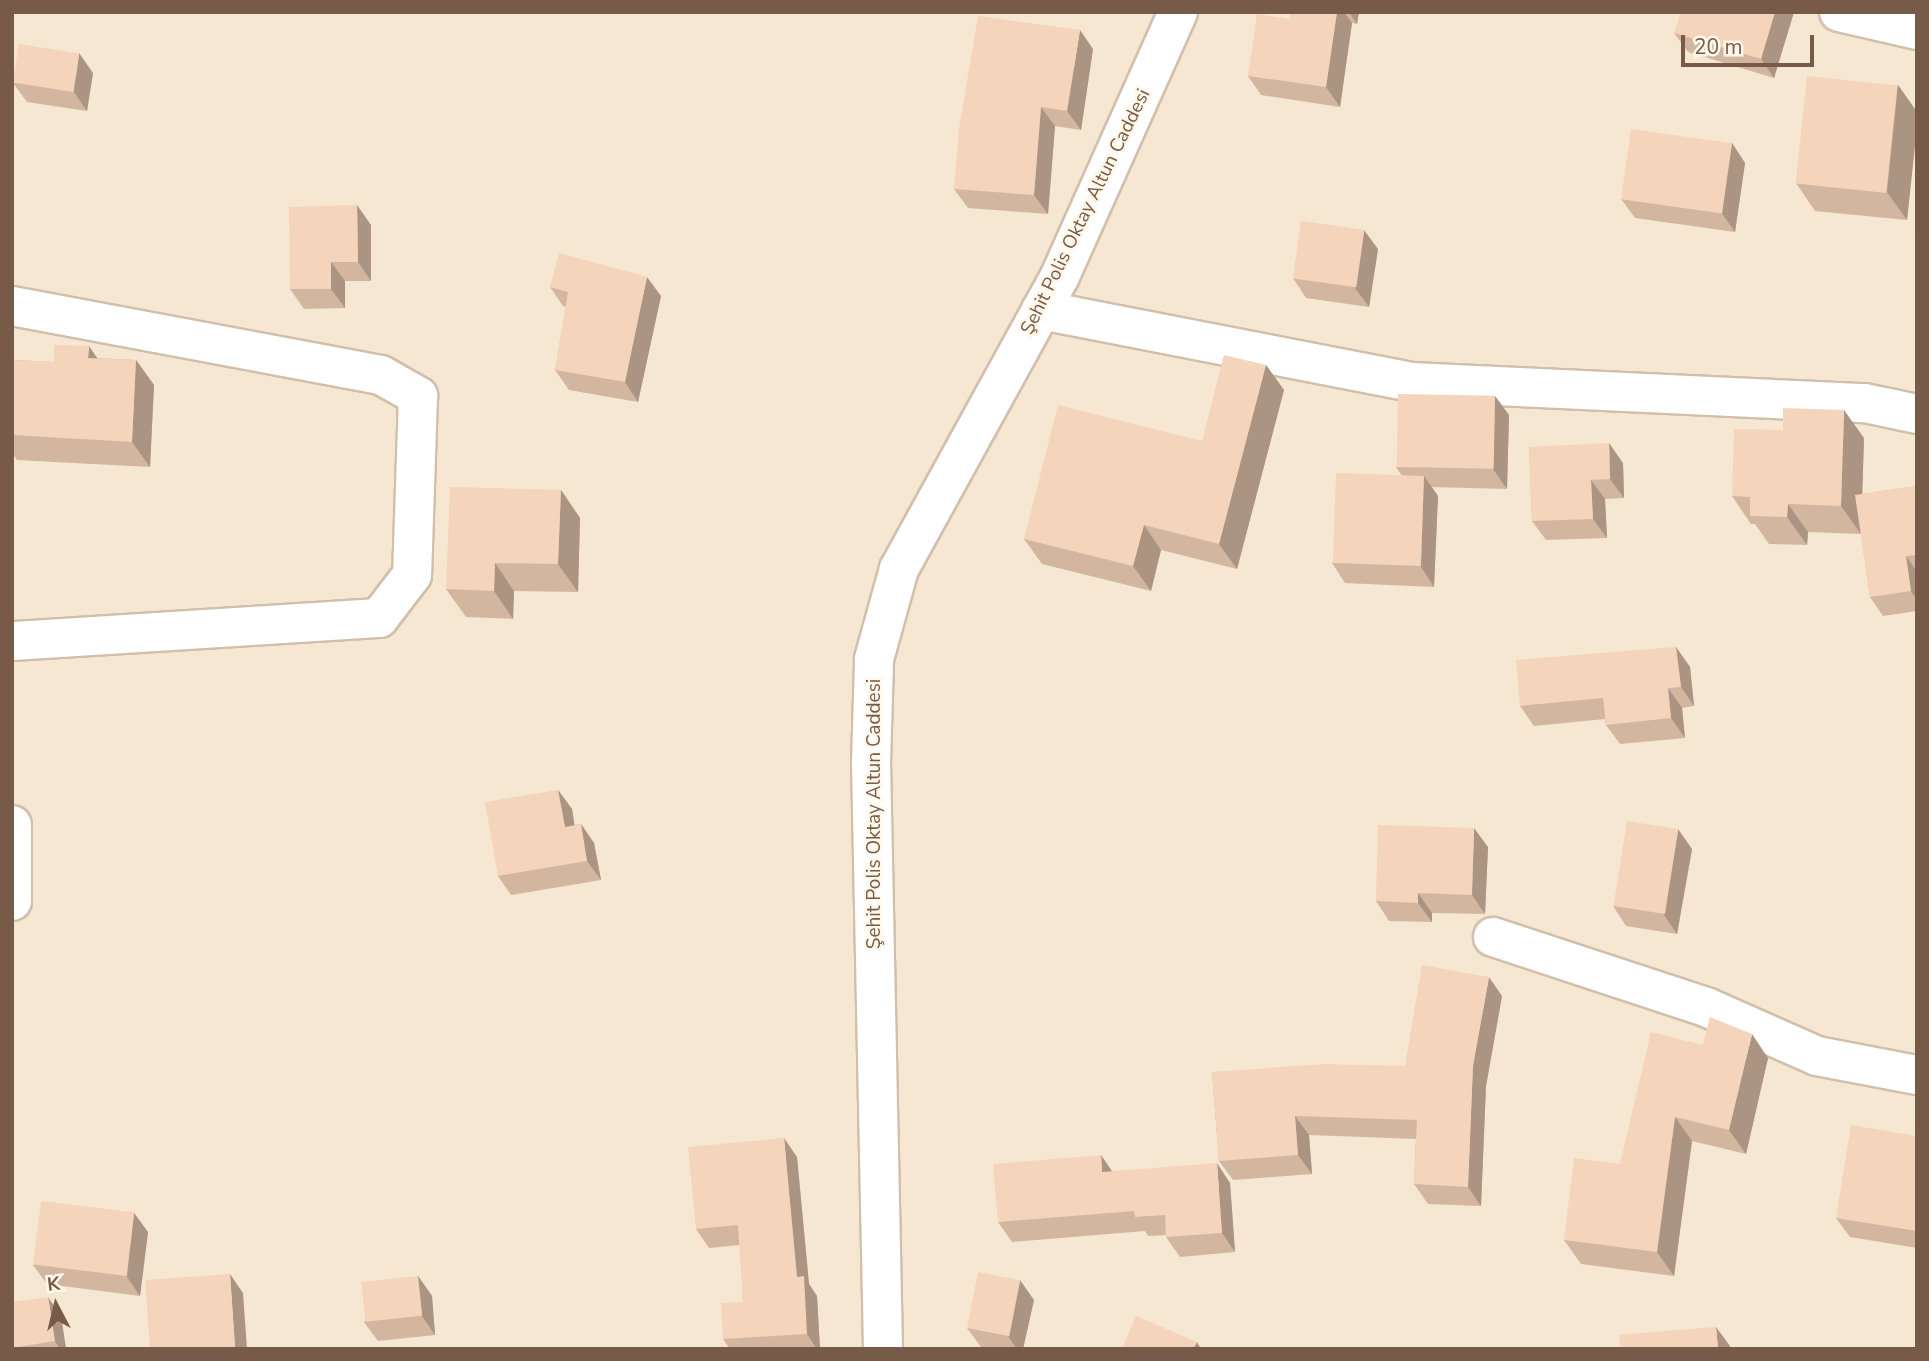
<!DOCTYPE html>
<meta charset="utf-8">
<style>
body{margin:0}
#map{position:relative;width:1929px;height:1361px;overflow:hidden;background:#fdf5e4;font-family:"Nunito Sans",sans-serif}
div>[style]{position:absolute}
.residential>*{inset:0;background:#f5e7d2;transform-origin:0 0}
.roads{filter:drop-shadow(2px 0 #d1bfac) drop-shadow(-2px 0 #d1bfac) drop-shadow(0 2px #d1bfac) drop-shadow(0 -2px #d1bfac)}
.minor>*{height:38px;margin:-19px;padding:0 19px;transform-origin:19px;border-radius:19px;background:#fff}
.wall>*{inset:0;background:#d2b6a0}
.shaded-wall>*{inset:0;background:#ab9482}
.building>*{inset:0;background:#f4d4ba;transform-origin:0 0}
span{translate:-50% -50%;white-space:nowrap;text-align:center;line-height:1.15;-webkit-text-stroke:5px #fff8eb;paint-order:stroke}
.street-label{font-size:19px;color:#775b48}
.frame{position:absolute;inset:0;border:14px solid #775b48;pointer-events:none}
.north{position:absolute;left:21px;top:1270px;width:70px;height:70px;-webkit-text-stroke:5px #fff8eb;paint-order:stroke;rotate:353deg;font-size:19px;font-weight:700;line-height:28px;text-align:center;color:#775b48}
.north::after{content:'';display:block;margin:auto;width:24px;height:32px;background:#775b48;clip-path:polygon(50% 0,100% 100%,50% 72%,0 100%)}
.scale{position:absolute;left:1681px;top:35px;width:133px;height:32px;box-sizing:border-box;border:4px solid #775b48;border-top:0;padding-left:9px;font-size:21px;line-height:24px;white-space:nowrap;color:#775b48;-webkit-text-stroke:5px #fff8eb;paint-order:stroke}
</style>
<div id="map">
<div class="residential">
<div style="left:12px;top:12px;width:1905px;height:1337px"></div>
</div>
<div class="roads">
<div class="minor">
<div style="left:1839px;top:12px;width:80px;rotate:13deg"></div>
<div style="left:12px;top:306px;width:375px;rotate:10.6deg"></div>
<div style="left:381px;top:375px;width:43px;rotate:29.6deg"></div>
<div style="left:418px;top:396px;width:179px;rotate:91.9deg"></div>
<div style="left:412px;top:575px;width:54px;rotate:127.5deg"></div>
<div style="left:379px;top:618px;width:368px;rotate:176.4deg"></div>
<div style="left:1041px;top:310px;width:378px;rotate:11deg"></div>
<div style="left:1412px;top:382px;width:453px;rotate:2.7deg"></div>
<div style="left:1865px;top:403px;width:53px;rotate:11.9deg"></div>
<div style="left:12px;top:825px;width:76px;rotate:90deg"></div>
<div style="left:1493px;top:937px;width:224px;rotate:18.2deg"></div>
<div style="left:1706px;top:1007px;width:121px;rotate:23.8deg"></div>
<div style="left:1817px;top:1056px;width:102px;rotate:10.8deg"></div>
<div style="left:883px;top:1349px;width:586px;rotate:-91.17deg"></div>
<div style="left:871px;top:763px;width:104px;rotate:-88.3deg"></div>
<div style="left:874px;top:659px;width:93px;rotate:-74.5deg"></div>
<div style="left:899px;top:569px;width:334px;rotate:-61.2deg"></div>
<div style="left:1060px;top:276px;width:289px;rotate:-65.9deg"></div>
</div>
</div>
<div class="wall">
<div style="clip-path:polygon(1291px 12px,1359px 12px,1357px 24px,1352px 23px,1340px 107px,1261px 95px,1248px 76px,1290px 19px)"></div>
<div style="clip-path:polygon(1794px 12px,1774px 78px,1688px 52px,1674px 33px)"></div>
<div style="clip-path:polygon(1093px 49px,1081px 130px,1055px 126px,1048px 214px,968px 208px,954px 189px)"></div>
<div style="clip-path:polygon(93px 73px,87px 111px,27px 102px,13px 83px)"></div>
<div style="clip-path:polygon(1898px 85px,1917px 112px,1917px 126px,1907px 220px,1815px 211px,1796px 183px)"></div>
<div style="clip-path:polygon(1732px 143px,1745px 163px,1735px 232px,1635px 218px,1621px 199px)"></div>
<div style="clip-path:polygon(371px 225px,371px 281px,345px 281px,345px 308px,304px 309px,290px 289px)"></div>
<div style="clip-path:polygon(1378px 249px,1369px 307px,1306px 298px,1293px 278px)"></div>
<div style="clip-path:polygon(550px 287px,661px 296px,638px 402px,569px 390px,555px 370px,566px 307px,563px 306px)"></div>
<div style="clip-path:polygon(97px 358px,136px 360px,154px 385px,150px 467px,17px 460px,12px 453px,12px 360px,54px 362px)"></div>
<div style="clip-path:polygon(1266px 365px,1284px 390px,1237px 569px,1161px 550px,1151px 591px,1042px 564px,1024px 539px,1202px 441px)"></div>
<div style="clip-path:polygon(1495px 396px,1509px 415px,1507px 489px,1432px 487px,1438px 496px,1434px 587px,1345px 583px,1332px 563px,1402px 476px,1396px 467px)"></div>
<div style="clip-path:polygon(1864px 438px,1862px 494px,1917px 486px,1917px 611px,1883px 616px,1870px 597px,1861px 534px,1808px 532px,1807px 545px,1769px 544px,1755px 524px,1751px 524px,1732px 496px)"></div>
<div style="clip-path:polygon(1529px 447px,1623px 463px,1624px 498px,1605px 499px,1607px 538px,1546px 540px,1532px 521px)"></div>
<div style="clip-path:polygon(561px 490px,580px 518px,578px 592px,514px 591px,513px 619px,466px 617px,446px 589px)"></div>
<div style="clip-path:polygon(1676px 647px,1690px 667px,1694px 706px,1682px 708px,1685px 738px,1620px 744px,1606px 725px,1605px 719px,1534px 726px,1520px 706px)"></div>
<div style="clip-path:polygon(558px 790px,572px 809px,574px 825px,581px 824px,594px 843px,601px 880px,511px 895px,498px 876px)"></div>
<div style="clip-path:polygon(1488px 847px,1485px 914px,1432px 913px,1432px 922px,1389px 921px,1376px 901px)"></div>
<div style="clip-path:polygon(1692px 849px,1677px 934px,1626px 926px,1613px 906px)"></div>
<div style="clip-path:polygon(1502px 996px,1486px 1086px,1481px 1206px,1428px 1204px,1414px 1184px,1416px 1139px,1309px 1135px,1312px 1174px,1233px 1180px,1219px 1161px,1212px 1072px,1405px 1066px)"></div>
<div style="clip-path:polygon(1703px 1045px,1768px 1058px,1746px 1154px,1692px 1141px,1674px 1276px,1581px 1264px,1564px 1240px,1620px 1164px)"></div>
<div style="clip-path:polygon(1917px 1136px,1917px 1248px,1850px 1237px,1836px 1218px)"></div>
<div style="clip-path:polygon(797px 1157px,809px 1284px,817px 1296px,820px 1349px,730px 1349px,723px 1339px,743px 1302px,740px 1245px,709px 1248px,696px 1229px)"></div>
<div style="clip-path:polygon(1230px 1183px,1235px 1252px,1180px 1257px,1166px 1237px,1166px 1235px,1148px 1236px,1145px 1231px,1012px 1242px,998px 1222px)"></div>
<div style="clip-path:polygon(134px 1213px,148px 1232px,140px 1296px,47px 1284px,33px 1265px)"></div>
<div style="clip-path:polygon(418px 1276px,432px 1296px,435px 1335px,378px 1341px,364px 1322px)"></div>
<div style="clip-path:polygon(1034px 1300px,1023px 1349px,990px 1349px,981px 1347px,967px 1328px)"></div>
<div style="clip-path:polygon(12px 1302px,61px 1316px,66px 1349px,12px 1349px)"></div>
</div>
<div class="shaded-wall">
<div style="clip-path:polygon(1337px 12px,1344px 12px,1352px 23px,1340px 107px,1326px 87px)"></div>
<div style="clip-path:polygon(1349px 12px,1359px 12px,1357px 24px)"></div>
<div style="clip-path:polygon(1775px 12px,1794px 12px,1774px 78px,1761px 59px)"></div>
<div style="clip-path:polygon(1080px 30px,1093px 49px,1081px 130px,1067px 111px)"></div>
<div style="clip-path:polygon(79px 53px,93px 73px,87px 111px,74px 92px)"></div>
<div style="clip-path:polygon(1898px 85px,1917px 112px,1917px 126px,1907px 220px,1887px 192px)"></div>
<div style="clip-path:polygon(1041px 107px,1055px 126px,1048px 214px,1034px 195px)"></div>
<div style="clip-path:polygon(1732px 143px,1745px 163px,1735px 232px,1721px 212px)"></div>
<div style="clip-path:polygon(357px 205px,371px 225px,371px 281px,358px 262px)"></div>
<div style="clip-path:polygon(1364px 230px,1378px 249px,1369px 307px,1355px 288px)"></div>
<div style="clip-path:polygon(331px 262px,345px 281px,345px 308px,331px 289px)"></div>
<div style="clip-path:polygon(647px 277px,661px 296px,638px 402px,625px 382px)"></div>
<div style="clip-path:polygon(89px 346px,106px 371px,88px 358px)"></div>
<div style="clip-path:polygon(136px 360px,154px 385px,150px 467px,132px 442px)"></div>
<div style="clip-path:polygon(1266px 365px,1284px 390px,1237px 569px,1219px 544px)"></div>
<div style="clip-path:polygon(1495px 396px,1509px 415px,1507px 489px,1493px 469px)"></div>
<div style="clip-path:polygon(1844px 410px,1864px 438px,1861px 534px,1841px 506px)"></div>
<div style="clip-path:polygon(1609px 443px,1623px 463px,1624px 498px,1610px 479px)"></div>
<div style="clip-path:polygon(1424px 476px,1438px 496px,1434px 587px,1421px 567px)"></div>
<div style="clip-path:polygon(1591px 480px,1605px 499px,1607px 538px,1593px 519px)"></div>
<div style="clip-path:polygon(561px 490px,580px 518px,578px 592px,558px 564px)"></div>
<div style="clip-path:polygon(1788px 504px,1808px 532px,1807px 545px,1787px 517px)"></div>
<div style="clip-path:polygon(1144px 525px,1161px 550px,1151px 591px,1133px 566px)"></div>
<div style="clip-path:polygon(1906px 556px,1917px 572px,1917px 600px,1911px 591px)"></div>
<div style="clip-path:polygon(495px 563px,514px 591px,513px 619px,494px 591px)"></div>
<div style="clip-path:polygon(1676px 647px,1690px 667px,1694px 706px,1681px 687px)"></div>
<div style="clip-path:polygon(1668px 688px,1682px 708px,1685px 738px,1671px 718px)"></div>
<div style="clip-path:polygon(558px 790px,572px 809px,578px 846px,565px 827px)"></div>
<div style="clip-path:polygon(581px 824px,594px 843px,601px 880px,587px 861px)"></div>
<div style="clip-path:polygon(1474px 828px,1488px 847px,1485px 914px,1472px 895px)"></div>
<div style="clip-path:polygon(1678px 829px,1692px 849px,1677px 934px,1664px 915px)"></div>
<div style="clip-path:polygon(1418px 893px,1432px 913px,1432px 922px,1418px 903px)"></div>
<div style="clip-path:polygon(1489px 977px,1502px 996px,1486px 1086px,1481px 1206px,1468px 1187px,1473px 1066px)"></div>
<div style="clip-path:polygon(1752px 1034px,1768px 1058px,1746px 1154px,1729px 1130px)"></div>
<div style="clip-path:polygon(1295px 1116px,1309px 1135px,1312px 1174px,1298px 1155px)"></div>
<div style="clip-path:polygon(1675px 1117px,1692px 1141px,1674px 1276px,1657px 1252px)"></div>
<div style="clip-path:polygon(784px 1138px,797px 1157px,809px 1284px,817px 1296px,820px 1349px,817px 1349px,807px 1334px,797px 1277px)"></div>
<div style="clip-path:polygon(1101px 1155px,1114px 1174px,1102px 1172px)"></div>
<div style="clip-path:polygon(1217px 1163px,1230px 1183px,1235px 1252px,1222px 1233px)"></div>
<div style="clip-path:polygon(134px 1213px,148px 1232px,140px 1296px,127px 1277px)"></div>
<div style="clip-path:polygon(230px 1274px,243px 1293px,247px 1349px,235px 1349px)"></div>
<div style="clip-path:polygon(418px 1276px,432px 1296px,435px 1335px,422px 1316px)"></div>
<div style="clip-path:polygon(1020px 1280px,1034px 1300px,1023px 1349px,1017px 1349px,1008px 1336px)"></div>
<div style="clip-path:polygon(48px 1297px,61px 1316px,66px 1349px,60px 1349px,55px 1341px)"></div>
<div style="clip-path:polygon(1716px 1327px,1730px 1346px,1730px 1349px,1718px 1349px)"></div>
<div style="clip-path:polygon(1197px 1342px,1201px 1349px,1193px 1349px)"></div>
</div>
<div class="building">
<div style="clip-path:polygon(1291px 12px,1337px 12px,1326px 87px,1248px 76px,1257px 14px,1290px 19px)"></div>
<div style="clip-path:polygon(1681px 12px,1775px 12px,1761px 59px,1674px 33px)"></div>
<div style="clip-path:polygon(978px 16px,1080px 30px,1067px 111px,1041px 107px,1034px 195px,954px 189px,959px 129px)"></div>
<div style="left:19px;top:44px;width:61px;height:39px;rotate:9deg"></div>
<div style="left:1807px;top:76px;width:91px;height:108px;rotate:6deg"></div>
<div style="left:1631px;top:129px;width:102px;height:71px;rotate:8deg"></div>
<div style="clip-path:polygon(357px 205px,358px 262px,331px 262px,331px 289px,290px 289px,289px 207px)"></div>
<div style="left:1301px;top:221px;width:64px;height:58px;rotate:8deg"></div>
<div style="clip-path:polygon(1914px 233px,1917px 233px,1917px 247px)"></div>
<div style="clip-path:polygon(559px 253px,647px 277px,625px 382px,555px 370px,568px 292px,550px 287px)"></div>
<div style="clip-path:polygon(54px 345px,89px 346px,88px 358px,136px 360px,132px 442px,12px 435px,12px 360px,54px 362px)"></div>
<div style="clip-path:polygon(1224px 355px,1266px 365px,1219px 544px,1144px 525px,1133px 566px,1024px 539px,1058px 405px,1202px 441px)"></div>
<div style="left:1398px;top:394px;width:97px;height:73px;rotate:1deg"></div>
<div style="clip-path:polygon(1783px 408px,1844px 410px,1841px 506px,1788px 504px,1787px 517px,1750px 516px,1750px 497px,1732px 496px,1734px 429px,1783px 430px)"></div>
<div style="clip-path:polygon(1609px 443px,1610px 479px,1591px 480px,1593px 519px,1532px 521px,1529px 447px)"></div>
<div style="left:1336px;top:473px;width:88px;height:90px;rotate:2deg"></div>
<div style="clip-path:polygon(1917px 486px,1917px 555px,1906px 556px,1911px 591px,1870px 597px,1855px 495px)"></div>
<div style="clip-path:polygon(450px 487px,561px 490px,558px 564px,495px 563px,494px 591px,446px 589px)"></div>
<div style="clip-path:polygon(1676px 647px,1681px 687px,1668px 688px,1671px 718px,1606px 725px,1603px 698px,1520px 706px,1516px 660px)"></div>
<div style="clip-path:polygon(558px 790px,565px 827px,581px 824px,587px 861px,498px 876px,485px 802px)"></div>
<div style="left:1627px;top:821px;width:52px;height:86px;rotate:9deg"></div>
<div style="clip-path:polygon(1378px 825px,1474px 828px,1472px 895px,1418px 893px,1418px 903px,1376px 901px)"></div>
<div style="clip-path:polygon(1422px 965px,1489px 977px,1473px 1066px,1468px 1187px,1414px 1184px,1417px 1120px,1295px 1116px,1298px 1155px,1219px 1161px,1212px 1072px,1324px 1064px,1405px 1066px)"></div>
<div style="clip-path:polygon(1710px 1017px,1752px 1034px,1729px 1130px,1675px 1117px,1657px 1252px,1564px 1240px,1574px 1158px,1620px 1164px,1651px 1032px,1703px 1045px)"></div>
<div style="clip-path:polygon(1851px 1125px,1917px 1136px,1917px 1231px,1836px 1218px)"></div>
<div style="clip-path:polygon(784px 1138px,797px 1277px,804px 1276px,807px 1334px,723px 1339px,721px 1303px,743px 1302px,738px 1225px,696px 1229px,688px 1147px)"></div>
<div style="clip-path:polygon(1101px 1155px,1102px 1172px,1217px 1163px,1222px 1233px,1166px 1237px,1165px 1215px,1135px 1217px,1134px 1211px,998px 1222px,993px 1164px)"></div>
<div style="left:41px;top:1201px;width:94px;height:64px;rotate:7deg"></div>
<div style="left:978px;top:1272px;width:43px;height:57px;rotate:11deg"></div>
<div style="left:230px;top:1274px;width:74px;height:85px;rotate:86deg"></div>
<div style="left:418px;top:1276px;width:40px;height:57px;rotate:84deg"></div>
<div style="clip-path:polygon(48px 1297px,55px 1341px,12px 1348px,12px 1302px)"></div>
<div style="clip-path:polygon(1136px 1316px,1197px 1342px,1193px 1349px,1122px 1349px)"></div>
<div style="clip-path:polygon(1716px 1327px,1718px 1349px,1621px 1349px,1619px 1335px)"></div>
</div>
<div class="street-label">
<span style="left:1086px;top:212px;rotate:-64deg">Şehit Polis Oktay Altun Caddesi</span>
<span style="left:875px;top:814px;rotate:-90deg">Şehit Polis Oktay Altun Caddesi</span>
</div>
<div class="frame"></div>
<div class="north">K</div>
<div class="scale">20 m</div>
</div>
